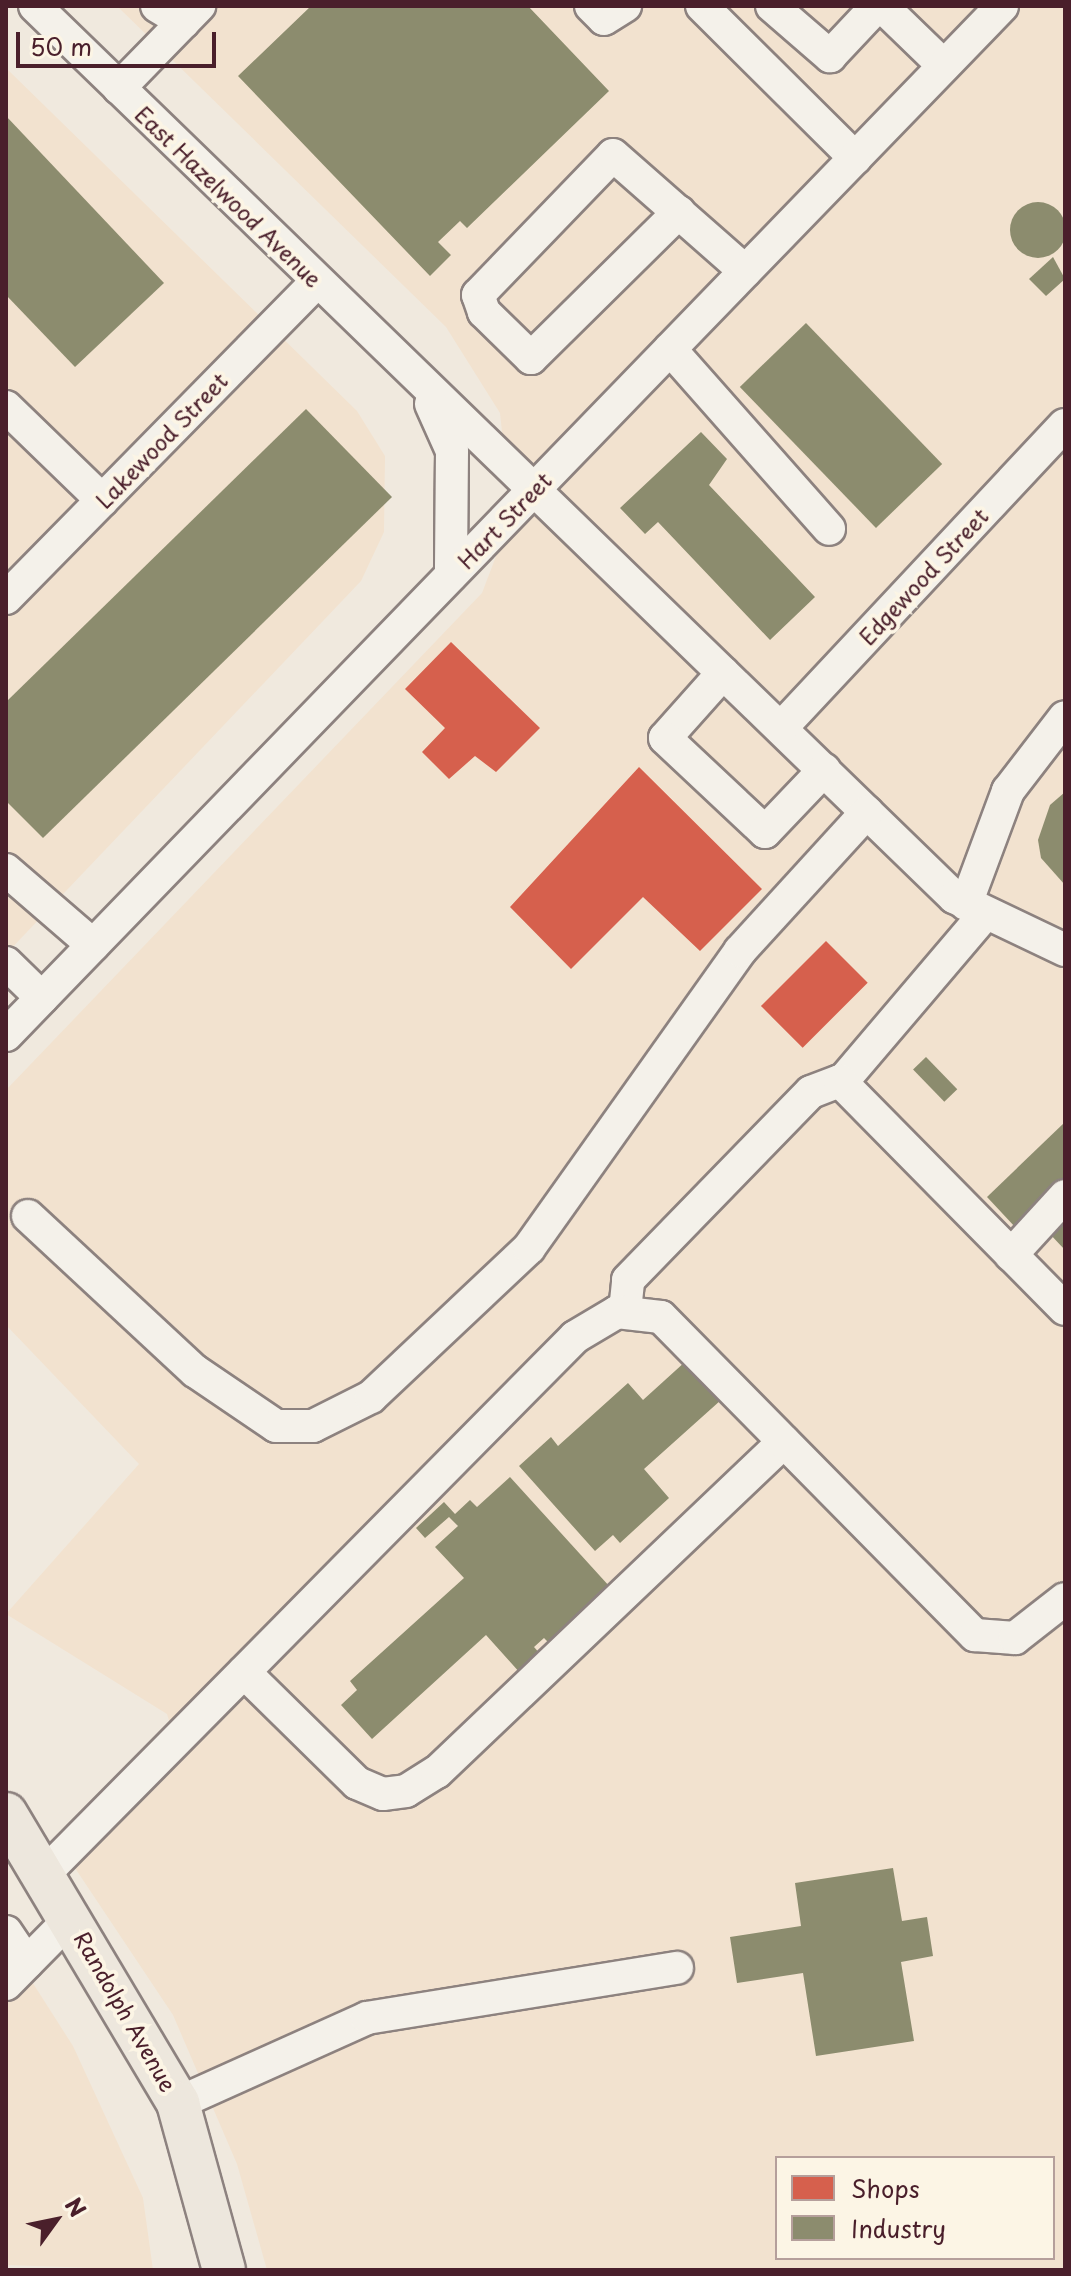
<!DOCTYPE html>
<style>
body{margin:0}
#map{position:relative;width:1071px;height:2276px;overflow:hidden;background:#f0e9de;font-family:"Playpen Sans",sans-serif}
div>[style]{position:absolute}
.built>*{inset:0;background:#f2e2cf}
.shops>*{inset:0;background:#d6604d;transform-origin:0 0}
.industry>*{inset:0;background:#8c8c6e;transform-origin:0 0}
.round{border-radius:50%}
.roads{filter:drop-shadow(2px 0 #8d827f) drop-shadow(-2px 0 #8d827f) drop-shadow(0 2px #8d827f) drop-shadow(0 -2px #8d827f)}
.minor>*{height:32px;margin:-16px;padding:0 16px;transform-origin:16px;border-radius:16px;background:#f4f1ea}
.major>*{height:42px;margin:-21px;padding:0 21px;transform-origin:21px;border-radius:21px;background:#ede7dd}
span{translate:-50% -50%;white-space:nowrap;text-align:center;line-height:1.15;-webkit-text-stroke:8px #fcf5e5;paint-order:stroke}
.street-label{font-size:22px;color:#4a1f2b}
.frame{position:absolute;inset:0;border:8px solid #4a1f2b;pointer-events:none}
.legend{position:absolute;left:775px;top:2156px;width:280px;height:104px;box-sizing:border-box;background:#fcf5e5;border:2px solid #b59f9b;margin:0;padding:10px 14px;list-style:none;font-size:24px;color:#4a1f2b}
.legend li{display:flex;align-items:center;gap:16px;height:40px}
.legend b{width:40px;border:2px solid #b59f9b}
.north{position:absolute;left:16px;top:2180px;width:80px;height:80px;-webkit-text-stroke:6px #fcf5e5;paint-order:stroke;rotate:57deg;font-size:22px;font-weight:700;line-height:32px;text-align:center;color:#4a1f2b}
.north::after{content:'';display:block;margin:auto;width:28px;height:36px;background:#4a1f2b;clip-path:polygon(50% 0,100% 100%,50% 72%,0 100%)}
.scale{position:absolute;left:16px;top:32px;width:200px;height:36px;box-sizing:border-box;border:4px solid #4a1f2b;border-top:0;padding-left:10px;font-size:24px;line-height:28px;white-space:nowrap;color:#4a1f2b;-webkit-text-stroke:6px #fcf5e5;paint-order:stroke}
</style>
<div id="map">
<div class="built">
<div style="clip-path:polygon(evenodd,117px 6px,1065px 6px,1065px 2270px,267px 2270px,237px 2164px,173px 2015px,75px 1868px,181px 1760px,167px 1714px,6px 1614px,139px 1464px,6px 1325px,6px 1090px,482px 593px,511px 517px,500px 413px,446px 327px,117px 6px,777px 2158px,1053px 2158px,1053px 2258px,777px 2258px,777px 2158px)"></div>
<div style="clip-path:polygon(6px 68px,357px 411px,385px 456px,384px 532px,361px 581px,6px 954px)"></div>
<div style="clip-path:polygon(6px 1941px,73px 2046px,143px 2198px,153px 2270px,6px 2265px)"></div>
</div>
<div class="shops">
<div style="clip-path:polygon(451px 642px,540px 728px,496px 772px,475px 756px,449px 779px,422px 752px,445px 728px,405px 689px)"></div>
<div style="clip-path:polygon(639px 767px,762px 889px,700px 951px,643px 897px,571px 969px,510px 907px)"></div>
<div style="left:826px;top:941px;width:59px;height:92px;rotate:45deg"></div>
</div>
<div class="industry">
<div style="clip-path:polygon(311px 6px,528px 6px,609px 91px,467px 228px,460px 221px,438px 242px,451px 255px,430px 276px,238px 76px)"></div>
<div style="clip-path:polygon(6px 116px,164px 283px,75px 367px,6px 295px)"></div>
<div class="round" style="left:1010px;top:202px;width:56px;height:56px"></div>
<div style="clip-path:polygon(1053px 257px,1065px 279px,1046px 296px,1029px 279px)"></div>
<div style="left:806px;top:323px;width:196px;height:92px;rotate:46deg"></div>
<div style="clip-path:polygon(306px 409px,392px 497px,43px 838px,6px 801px,6px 702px)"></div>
<div style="clip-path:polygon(701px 432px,727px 459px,709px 485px,815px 597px,770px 640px,658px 522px,645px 534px,620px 508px)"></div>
<div style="clip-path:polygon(1065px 792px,1065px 885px,1041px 858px,1038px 840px,1050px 805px)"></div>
<div style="left:926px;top:1057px;width:45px;height:18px;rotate:46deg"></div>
<div style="clip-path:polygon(1065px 1122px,1065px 1182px,1016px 1228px,987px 1197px)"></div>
<div style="clip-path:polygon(1065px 1217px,1065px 1250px,1048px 1232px)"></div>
<div style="clip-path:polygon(686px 1361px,721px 1400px,644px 1469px,669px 1498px,620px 1543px,613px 1535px,595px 1551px,519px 1466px,551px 1437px,558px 1446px,628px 1383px,643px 1400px)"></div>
<div style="clip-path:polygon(510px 1477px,610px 1587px,549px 1643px,544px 1638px,534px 1647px,541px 1655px,521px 1674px,486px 1635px,372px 1739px,341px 1705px,357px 1690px,350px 1681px,464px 1578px,435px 1547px,458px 1526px,449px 1517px,425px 1538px,416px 1528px,444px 1502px,455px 1514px,470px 1500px,477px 1507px)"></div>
<div style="clip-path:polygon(893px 1868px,902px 1921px,927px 1917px,933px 1956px,901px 1962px,914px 2041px,816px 2056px,803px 1973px,737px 1983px,730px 1937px,801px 1926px,795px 1883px)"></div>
</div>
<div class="roads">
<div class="minor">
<div style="left:35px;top:6px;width:1280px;rotate:44.11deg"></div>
<div style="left:954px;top:897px;width:123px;rotate:25.5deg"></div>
<div style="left:157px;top:6px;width:31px;rotate:31deg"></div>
<div style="left:591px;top:6px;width:18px;rotate:45deg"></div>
<div style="left:604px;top:19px;width:25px;rotate:-32deg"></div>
<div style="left:702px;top:6px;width:216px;rotate:44.8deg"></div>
<div style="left:772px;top:6px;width:77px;rotate:40.8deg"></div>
<div style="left:830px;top:56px;width:69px;rotate:-46.8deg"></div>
<div style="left:882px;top:6px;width:86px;rotate:44.1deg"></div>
<div style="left:119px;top:88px;width:115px;rotate:-45.7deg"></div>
<div style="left:679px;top:212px;width:208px;rotate:135.4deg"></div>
<div style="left:531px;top:358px;width:66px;rotate:-135.6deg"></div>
<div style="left:484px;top:312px;width:18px;rotate:-109deg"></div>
<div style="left:478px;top:295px;width:194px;rotate:-46deg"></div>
<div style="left:613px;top:155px;width:176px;rotate:41.3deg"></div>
<div style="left:670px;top:349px;width:240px;rotate:48.5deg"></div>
<div style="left:431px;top:404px;width:51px;rotate:65.9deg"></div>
<div style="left:452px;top:451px;width:124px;rotate:90.5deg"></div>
<div style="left:6px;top:407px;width:134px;rotate:44.1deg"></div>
<div style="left:6px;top:598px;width:443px;rotate:-45.5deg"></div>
<div style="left:723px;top:673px;width:87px;rotate:131.7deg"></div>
<div style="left:665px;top:738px;width:137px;rotate:43.2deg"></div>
<div style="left:765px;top:832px;width:86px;rotate:-46.4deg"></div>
<div style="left:781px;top:728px;width:415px;rotate:-46.9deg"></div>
<div style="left:6px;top:870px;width:115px;rotate:40.8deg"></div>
<div style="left:966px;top:904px;width:121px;rotate:-69.6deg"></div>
<div style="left:1008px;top:791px;width:93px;rotate:-52.4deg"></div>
<div style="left:6px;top:963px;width:50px;rotate:44.2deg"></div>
<div style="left:6px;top:1035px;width:1432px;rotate:-45.93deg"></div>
<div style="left:842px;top:1082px;width:219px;rotate:-49.6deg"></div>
<div style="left:28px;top:1216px;width:228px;rotate:42.9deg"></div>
<div style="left:195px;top:1371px;width:98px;rotate:34.2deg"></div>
<div style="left:276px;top:1426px;width:37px"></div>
<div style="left:313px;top:1426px;width:65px;rotate:-26.6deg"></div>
<div style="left:371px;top:1397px;width:217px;rotate:-43.3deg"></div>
<div style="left:529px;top:1248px;width:364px;rotate:-54.6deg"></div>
<div style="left:740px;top:951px;width:188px;rotate:-47.6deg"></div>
<div style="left:1011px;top:1255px;width:80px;rotate:-47.5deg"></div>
<div style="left:625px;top:1311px;width:31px;rotate:-84deg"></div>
<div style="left:628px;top:1280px;width:262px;rotate:-45.8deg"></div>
<div style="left:811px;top:1092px;width:31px;rotate:-21deg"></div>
<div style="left:840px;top:1081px;width:320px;rotate:45.4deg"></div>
<div style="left:244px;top:1672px;width:158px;rotate:44.5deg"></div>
<div style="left:357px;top:1783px;width:28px;rotate:23deg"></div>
<div style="left:383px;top:1794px;width:23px;rotate:-7deg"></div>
<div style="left:406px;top:1791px;width:36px;rotate:-32deg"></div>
<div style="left:437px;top:1772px;width:479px;rotate:-43.6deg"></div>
<div style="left:44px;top:1874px;width:755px;rotate:-45.32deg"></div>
<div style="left:575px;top:1337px;width:49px;rotate:-30.8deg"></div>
<div style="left:617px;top:1312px;width:44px;rotate:6.5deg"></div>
<div style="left:661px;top:1317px;width:447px;rotate:45.4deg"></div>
<div style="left:975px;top:1635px;width:40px;rotate:4.3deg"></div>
<div style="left:1015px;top:1638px;width:63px;rotate:-38deg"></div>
<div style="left:6px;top:1932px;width:37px;rotate:56deg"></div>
<div style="left:6px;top:1984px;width:94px;rotate:-45.4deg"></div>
<div style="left:178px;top:2103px;width:207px;rotate:-24.2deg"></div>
<div style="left:367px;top:2018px;width:314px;rotate:-9.2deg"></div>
</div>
<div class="major">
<div style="left:6px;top:1814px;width:336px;rotate:59.2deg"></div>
<div style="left:178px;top:2103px;width:173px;rotate:74.6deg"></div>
</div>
</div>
<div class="street-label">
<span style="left:229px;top:196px;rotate:44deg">East Hazelwood Avenue</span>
<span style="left:161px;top:440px;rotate:-46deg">Lakewood Street</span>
<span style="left:504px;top:520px;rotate:-46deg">Hart Street</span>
<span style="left:923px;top:576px;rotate:-47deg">Edgewood Street</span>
<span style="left:126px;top:2011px;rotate:60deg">Randolph Avenue</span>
</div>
<div class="frame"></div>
<ul class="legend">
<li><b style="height:22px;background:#d6604d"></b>Shops</li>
<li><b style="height:22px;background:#8c8c6e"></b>Industry</li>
</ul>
<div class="north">N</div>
<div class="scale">50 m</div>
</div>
